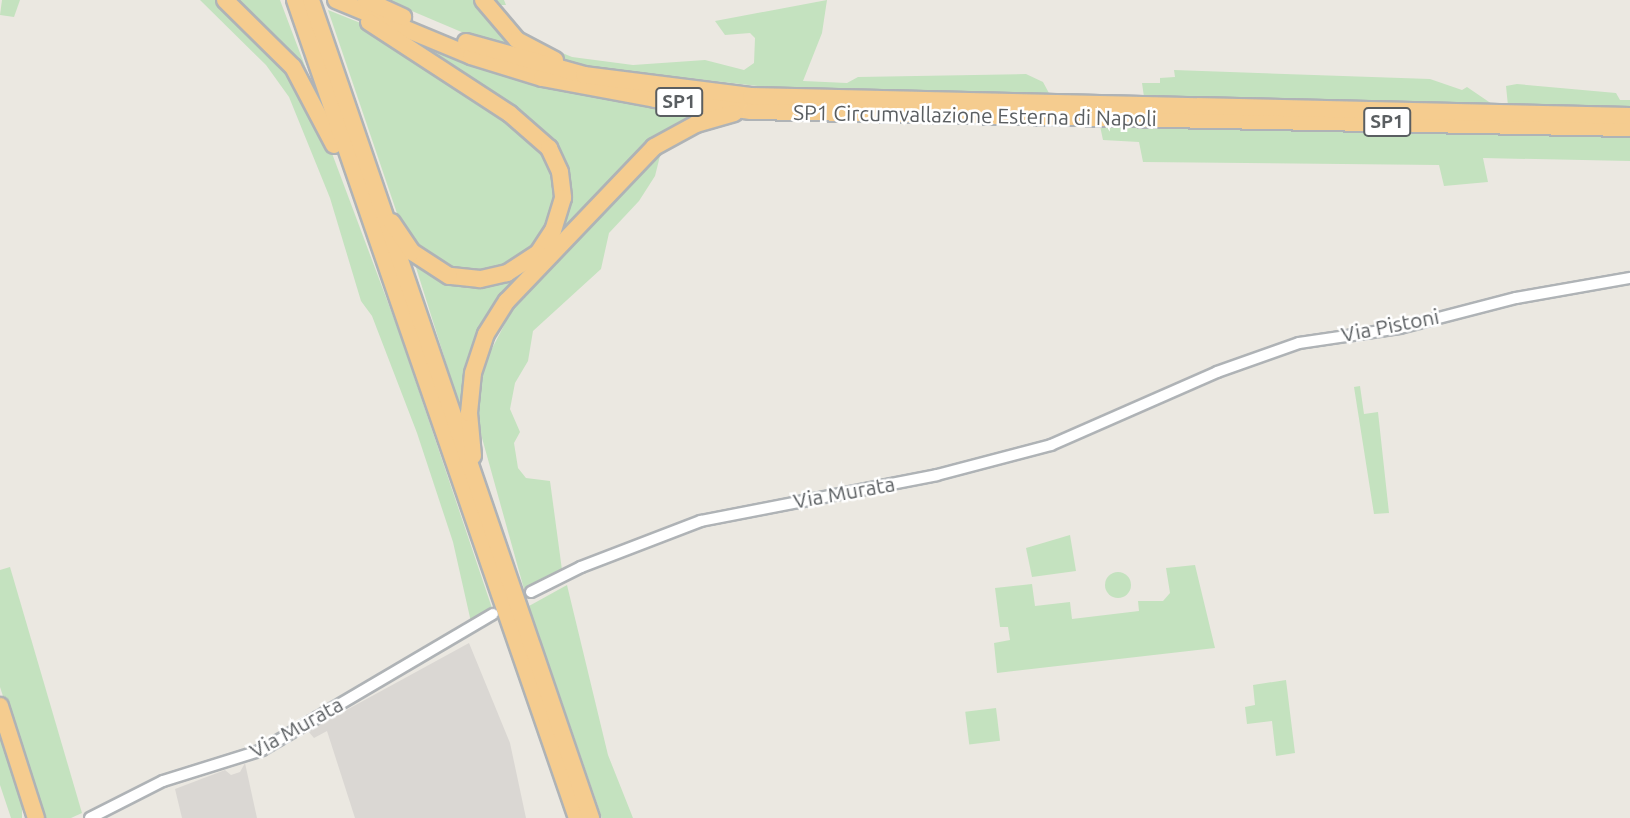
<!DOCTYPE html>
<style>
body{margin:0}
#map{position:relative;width:1630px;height:818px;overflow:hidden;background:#ebe8e1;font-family:Ubuntu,sans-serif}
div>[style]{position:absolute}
.industrial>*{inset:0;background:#dad7d3}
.green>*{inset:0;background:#c4e2bf;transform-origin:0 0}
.round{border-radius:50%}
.roads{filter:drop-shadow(2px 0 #afb3b6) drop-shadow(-2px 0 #afb3b6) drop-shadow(0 2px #afb3b6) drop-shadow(0 -2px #afb3b6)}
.minor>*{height:10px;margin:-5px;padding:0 5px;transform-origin:5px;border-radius:5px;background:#fff}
.highway>*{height:16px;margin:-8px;padding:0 8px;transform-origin:8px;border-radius:8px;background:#f5cc8f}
span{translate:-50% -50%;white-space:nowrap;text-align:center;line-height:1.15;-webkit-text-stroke:5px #fff;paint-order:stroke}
.shield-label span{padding:2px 5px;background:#fff;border:2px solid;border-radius:5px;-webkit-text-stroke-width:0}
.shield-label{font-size:19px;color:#5a5e61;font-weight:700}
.street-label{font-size:21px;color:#5a5e61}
</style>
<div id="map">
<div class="industrial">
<div style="clip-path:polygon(469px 643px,510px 743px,526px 818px,355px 818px,327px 731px,314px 738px,308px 731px)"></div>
<div style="clip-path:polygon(245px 763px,257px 818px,182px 818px,175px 789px,225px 770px,231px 775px,240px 772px)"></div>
</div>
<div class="green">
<div style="clip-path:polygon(2px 0,20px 0,14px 17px,0 15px)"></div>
<div style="clip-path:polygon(200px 0,216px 0,272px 52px,293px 77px,327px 140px,399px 332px,492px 608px,471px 622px,453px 542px,417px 433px,372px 316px,361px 301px,330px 198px,289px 97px,266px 65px)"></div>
<div style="clip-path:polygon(233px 0,280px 0,314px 90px,293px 59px)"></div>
<div style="clip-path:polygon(386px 0,477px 0,522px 51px,478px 39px)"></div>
<div style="clip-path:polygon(488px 0,504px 0,506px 5px,499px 5px,501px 11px,533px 41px,572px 57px,633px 65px,705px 60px,744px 70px,754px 63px,755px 38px,750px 33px,725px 35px,715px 21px,827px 0,822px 33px,803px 81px,847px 83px,858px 77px,1026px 74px,1043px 82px,1050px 95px,802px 91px,610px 69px,574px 63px,536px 47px,503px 21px)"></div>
<div style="clip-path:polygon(328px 10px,368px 26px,526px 132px,540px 148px,553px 178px,553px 211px,539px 241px,515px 263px,473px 275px,431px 262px,403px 231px)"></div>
<div style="clip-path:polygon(399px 34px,467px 62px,561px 90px,718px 113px,685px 127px,495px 314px,465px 423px,413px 258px,472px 285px,553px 242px,560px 164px)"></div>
<div style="clip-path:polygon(1174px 70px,1430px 79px,1462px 90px,1467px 87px,1492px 104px,1144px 97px,1142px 83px,1160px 83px,1160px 78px,1175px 77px)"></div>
<div style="clip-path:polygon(1517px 84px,1616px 93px,1620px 100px,1630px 100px,1630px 109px,1508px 106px,1506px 86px)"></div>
<div style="clip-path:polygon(1100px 126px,1630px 135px,1630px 161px,1483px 158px,1488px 182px,1444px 186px,1439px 165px,1143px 162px,1139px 142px,1103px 140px)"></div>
<div style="clip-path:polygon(661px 152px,655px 176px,639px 201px,609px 233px,601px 269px,533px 331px,528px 361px,515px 383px,510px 409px,520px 432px,514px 443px,518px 468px,526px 478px,550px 481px,562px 570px,524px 589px,477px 420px,484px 364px,512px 310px)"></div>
<div style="clip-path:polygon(1360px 386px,1364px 414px,1378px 412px,1389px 513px,1374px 514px,1354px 387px)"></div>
<div style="clip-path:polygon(1070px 535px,1076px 571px,1032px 577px,1026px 548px)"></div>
<div style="clip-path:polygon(1195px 565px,1215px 648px,997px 673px,994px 643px,1010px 640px,1008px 627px,1000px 627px,995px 588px,1032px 584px,1035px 606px,1070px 602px,1072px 619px,1139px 611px,1138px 601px,1163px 601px,1170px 593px,1166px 568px)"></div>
<div style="clip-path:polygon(10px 567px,82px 813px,71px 818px,43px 818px,0 687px,0 570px)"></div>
<div class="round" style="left:1105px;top:572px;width:26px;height:26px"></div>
<div style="clip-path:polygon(567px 585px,608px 755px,633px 818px,602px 818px,529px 606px)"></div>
<div style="clip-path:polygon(1286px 680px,1295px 753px,1276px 756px,1272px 721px,1247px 724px,1245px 707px,1255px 705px,1253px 685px)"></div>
<div style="left:996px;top:708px;width:33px;height:31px;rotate:83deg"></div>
<div style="clip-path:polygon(0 731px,22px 799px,22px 818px,11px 818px,0 785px)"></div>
</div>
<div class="roads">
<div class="minor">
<div style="left:531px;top:592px;width:56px;rotate:-26.6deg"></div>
<div style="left:581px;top:567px;width:129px;rotate:-21deg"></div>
<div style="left:701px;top:521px;width:240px;rotate:-11deg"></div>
<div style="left:937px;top:475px;width:118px;rotate:-14.7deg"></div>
<div style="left:1051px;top:445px;width:181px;rotate:-23.7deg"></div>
<div style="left:1217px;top:372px;width:87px;rotate:-19.5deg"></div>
<div style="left:1299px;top:343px;width:102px;rotate:-8.4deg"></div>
<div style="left:1400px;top:328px;width:120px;rotate:-14.5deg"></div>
<div style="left:1516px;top:298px;width:116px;rotate:-10deg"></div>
<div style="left:90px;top:818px;width:82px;rotate:-26.9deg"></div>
<div style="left:163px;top:781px;width:104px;rotate:-17.4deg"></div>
<div style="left:262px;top:750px;width:268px;rotate:-30.5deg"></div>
</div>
<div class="highway">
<div style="left:225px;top:0;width:95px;rotate:44.6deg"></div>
<div style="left:293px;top:67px;width:88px;rotate:62.3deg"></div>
<div style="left:295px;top:0;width:865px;rotate:70.98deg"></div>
<div style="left:311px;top:0;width:865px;rotate:71.1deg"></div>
<div style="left:336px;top:0;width:146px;rotate:22.5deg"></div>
<div style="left:471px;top:56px;width:74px;rotate:17.2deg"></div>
<div style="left:542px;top:78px;width:115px;rotate:10.5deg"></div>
<div style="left:655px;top:99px;width:97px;rotate:7.1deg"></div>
<div style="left:751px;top:111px;width:879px;rotate:1.11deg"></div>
<div style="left:366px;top:0;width:41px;rotate:24.7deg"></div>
<div style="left:483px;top:0;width:52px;rotate:49.6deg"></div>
<div style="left:517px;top:40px;width:43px;rotate:27.8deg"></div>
<div style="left:369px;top:22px;width:168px;rotate:33.1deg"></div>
<div style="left:510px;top:114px;width:52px;rotate:41.1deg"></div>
<div style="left:549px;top:148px;width:26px;rotate:65deg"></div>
<div style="left:560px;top:172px;width:26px;rotate:83deg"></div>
<div style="left:563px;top:198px;width:34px;rotate:107deg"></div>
<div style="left:553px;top:230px;width:27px;rotate:123deg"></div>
<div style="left:538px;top:253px;width:37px;rotate:147deg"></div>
<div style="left:507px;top:273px;width:28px;rotate:167deg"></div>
<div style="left:480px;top:279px;width:31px;rotate:-174deg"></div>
<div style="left:449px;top:276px;width:44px;rotate:-147deg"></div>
<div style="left:412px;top:252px;width:36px;rotate:-124deg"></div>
<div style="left:466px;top:42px;width:123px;rotate:15.6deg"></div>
<div style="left:584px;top:75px;width:168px;rotate:7.2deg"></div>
<div style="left:751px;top:96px;width:879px;rotate:1.3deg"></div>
<div style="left:473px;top:456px;width:43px;rotate:-95.3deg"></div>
<div style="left:469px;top:413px;width:40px;rotate:-84.3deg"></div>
<div style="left:473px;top:373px;width:41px;rotate:-71.6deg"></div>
<div style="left:486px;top:334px;width:39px;rotate:-58deg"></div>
<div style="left:507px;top:301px;width:213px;rotate:-46.3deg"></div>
<div style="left:654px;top:147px;width:48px;rotate:-28.7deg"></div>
<div style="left:696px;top:124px;width:40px;rotate:-16deg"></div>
<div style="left:0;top:706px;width:118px;rotate:72.2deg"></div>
</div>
</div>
<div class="shield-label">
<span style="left:679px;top:102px">SP1</span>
<span style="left:1387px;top:122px">SP1</span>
</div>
<div class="street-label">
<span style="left:975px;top:115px;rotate:1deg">SP1 Circumvallazione Esterna di Napoli</span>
<span style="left:1390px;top:325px;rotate:-11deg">Via Pistoni</span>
<span style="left:844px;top:492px;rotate:-10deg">Via Murata</span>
<span style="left:296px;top:727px;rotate:-29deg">Via Murata</span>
</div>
</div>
